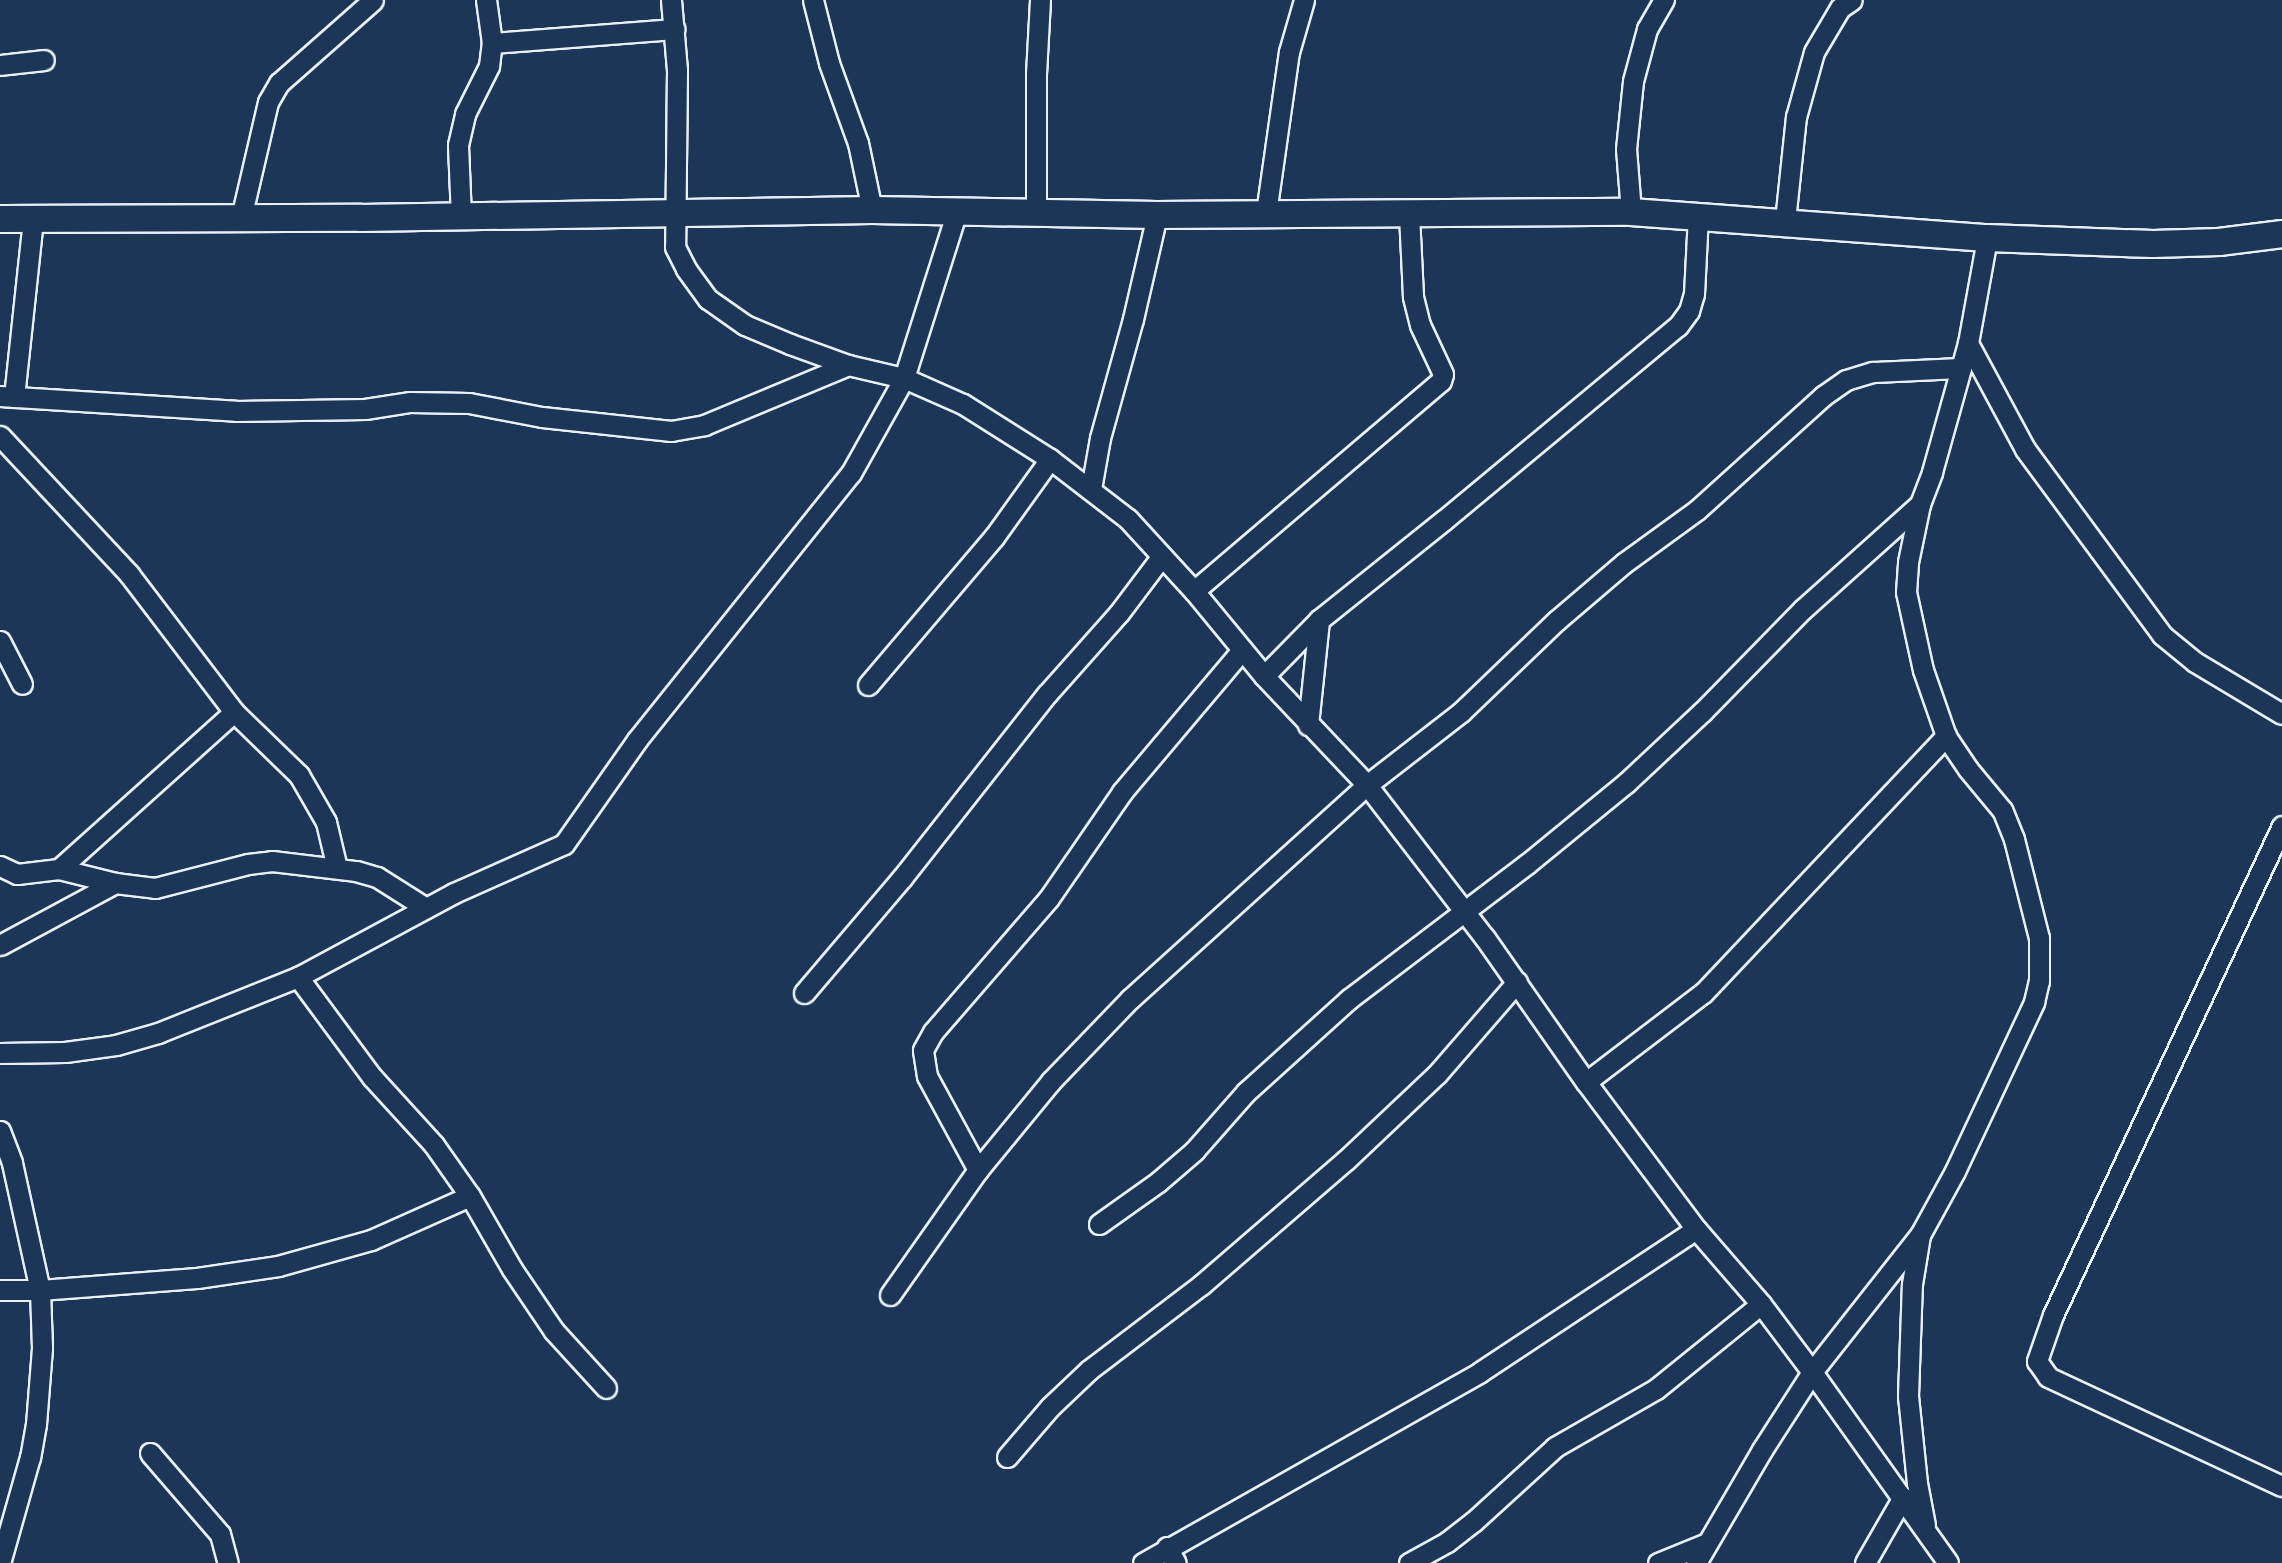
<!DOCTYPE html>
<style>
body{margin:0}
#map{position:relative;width:2282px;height:1563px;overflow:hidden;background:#1d3557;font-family:Kalam,sans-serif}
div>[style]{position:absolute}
.roads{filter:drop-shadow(2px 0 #e8f1f8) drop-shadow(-2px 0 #e8f1f8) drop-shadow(0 2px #e8f1f8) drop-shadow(0 -2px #e8f1f8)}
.street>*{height:19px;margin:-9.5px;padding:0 9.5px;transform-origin:9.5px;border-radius:9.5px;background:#1d3557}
.secondary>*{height:26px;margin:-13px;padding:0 13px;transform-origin:13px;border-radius:13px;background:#1d3557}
span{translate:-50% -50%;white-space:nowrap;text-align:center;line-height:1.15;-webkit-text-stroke:6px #1d3557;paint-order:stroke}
</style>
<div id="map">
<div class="roads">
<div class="street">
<div style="left:671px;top:0;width:70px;rotate:85.1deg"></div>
<div style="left:677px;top:70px;width:177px;rotate:90.6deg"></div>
<div style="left:675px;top:247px;width:25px;rotate:63deg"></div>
<div style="left:686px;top:269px;width:37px;rotate:54deg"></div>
<div style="left:708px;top:299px;width:45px;rotate:35.1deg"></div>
<div style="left:745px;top:325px;width:49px;rotate:22.9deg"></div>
<div style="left:790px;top:344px;width:62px;rotate:19.9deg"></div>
<div style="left:848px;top:365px;width:57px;rotate:13.1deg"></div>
<div style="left:904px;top:378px;width:64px;rotate:23.8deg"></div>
<div style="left:963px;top:404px;width:103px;rotate:32.3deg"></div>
<div style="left:1050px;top:459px;width:98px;rotate:37.6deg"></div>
<div style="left:1128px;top:519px;width:98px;rotate:47.5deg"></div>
<div style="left:1194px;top:591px;width:110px;rotate:50.5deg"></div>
<div style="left:1264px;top:676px;width:150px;rotate:46.6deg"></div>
<div style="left:1367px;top:785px;width:193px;rotate:52.4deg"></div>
<div style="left:1485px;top:938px;width:176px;rotate:55deg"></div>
<div style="left:1586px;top:1082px;width:184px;rotate:53.2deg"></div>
<div style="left:1696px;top:1229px;width:99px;rotate:49.1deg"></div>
<div style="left:1761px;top:1304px;width:85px;rotate:53.1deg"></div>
<div style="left:1812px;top:1372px;width:234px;rotate:54.5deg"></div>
<div style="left:813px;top:0;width:65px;rotate:75.7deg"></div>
<div style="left:829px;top:63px;width:85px;rotate:70.1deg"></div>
<div style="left:858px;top:143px;width:68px;rotate:78.2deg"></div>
<div style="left:492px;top:43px;width:183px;rotate:-4.4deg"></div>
<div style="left:0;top:65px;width:44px;rotate:-6.5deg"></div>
<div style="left:1036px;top:212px;width:138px;rotate:-90deg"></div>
<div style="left:1036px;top:74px;width:74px;rotate:-86.9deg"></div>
<div style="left:1631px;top:212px;width:63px;rotate:-94.5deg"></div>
<div style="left:1626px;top:149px;width:68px;rotate:-84.1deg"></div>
<div style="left:1633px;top:81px;width:54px;rotate:-74.9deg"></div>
<div style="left:1647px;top:29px;width:34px;rotate:-60deg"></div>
<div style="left:1266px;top:213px;width:163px;rotate:-81.9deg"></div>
<div style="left:1289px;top:52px;width:54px;rotate:-73.9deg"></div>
<div style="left:461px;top:217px;width:72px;rotate:-92.4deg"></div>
<div style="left:458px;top:145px;width:32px;rotate:-77deg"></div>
<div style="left:465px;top:114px;width:54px;rotate:-63.4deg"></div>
<div style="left:489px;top:66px;width:23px;rotate:-83deg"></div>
<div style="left:492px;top:43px;width:43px;rotate:-97.9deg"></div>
<div style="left:241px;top:218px;width:119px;rotate:-76.9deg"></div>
<div style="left:268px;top:102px;width:22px;rotate:-60deg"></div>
<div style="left:279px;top:83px;width:125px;rotate:-41.4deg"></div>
<div style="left:1785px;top:221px;width:105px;rotate:-84deg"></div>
<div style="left:1796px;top:117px;width:67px;rotate:-74.5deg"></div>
<div style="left:1814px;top:52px;width:51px;rotate:-59.4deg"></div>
<div style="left:1840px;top:8px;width:14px;rotate:-34deg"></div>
<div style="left:1968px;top:343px;width:120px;rotate:61.7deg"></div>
<div style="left:2025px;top:449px;width:231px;rotate:53.6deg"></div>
<div style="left:2162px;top:635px;width:43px;rotate:39.3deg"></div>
<div style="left:2195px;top:662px;width:101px;rotate:30.9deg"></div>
<div style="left:0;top:396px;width:236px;rotate:3.6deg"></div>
<div style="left:236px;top:411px;width:129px;rotate:-0.9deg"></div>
<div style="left:365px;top:409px;width:46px;rotate:-8.8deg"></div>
<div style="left:410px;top:402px;width:59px;rotate:1deg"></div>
<div style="left:469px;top:403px;width:74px;rotate:10.9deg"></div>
<div style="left:542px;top:417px;width:130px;rotate:6.2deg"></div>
<div style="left:671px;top:431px;width:34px;rotate:-10deg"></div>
<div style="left:704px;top:425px;width:156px;rotate:-22.6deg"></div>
<div style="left:14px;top:397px;width:179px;rotate:-83.9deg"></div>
<div style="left:0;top:436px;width:189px;rotate:46.9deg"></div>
<div style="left:129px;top:574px;width:173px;rotate:52.7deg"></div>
<div style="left:234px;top:712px;width:91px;rotate:44.1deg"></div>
<div style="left:299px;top:775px;width:54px;rotate:60.1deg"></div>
<div style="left:326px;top:822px;width:47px;rotate:76.6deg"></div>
<div style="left:1091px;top:489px;width:52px;rotate:-80deg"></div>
<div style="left:1100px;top:438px;width:123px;rotate:-74.5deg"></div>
<div style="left:1133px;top:319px;width:107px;rotate:-77deg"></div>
<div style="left:1194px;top:591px;width:324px;rotate:-40.4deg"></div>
<div style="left:1441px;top:381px;width:7px;rotate:-74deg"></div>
<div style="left:1443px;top:374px;width:54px;rotate:-115.1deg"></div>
<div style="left:1420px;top:325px;width:30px;rotate:-104deg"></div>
<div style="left:1413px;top:296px;width:81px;rotate:-92.8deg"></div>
<div style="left:0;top:641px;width:48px;rotate:62.9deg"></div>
<div style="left:1264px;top:676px;width:78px;rotate:-45.5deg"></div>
<div style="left:1319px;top:620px;width:160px;rotate:-38.7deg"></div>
<div style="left:1444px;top:520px;width:304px;rotate:-39.7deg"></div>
<div style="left:1678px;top:326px;width:19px;rotate:-54deg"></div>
<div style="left:1689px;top:311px;width:18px;rotate:-74deg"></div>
<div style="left:1694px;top:294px;width:78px;rotate:-87.1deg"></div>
<div style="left:868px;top:685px;width:194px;rotate:-49.6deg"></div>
<div style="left:994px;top:537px;width:96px;rotate:-54.3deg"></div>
<div style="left:1308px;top:725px;width:106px;rotate:-84deg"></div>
<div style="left:2282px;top:826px;width:540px;rotate:115.09deg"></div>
<div style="left:2053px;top:1315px;width:49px;rotate:109.2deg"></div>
<div style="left:2037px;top:1361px;width:19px;rotate:55deg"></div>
<div style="left:2048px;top:1377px;width:258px;rotate:25deg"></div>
<div style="left:0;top:866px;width:19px;rotate:25deg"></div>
<div style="left:17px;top:874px;width:42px;rotate:-6.8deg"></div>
<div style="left:59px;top:869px;width:58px;rotate:14deg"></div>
<div style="left:115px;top:883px;width:40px;rotate:7.1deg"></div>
<div style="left:155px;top:888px;width:96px;rotate:-14.5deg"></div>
<div style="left:248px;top:864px;width:24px;rotate:-7deg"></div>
<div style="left:272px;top:861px;width:85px;rotate:6.8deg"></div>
<div style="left:356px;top:871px;width:22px;rotate:16deg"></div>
<div style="left:377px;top:877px;width:58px;rotate:32.3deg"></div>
<div style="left:59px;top:869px;width:235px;rotate:-41.9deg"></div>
<div style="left:0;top:945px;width:131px;rotate:-28.3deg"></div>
<div style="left:298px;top:977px;width:124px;rotate:53.5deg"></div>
<div style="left:372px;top:1077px;width:92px;rotate:47.6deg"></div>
<div style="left:434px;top:1145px;width:62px;rotate:54.8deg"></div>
<div style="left:470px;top:1196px;width:84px;rotate:60.1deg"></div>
<div style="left:512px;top:1269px;width:75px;rotate:55.9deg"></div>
<div style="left:554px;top:1331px;width:77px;rotate:47.6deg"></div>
<div style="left:804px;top:993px;width:151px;rotate:-49.6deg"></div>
<div style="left:902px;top:878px;width:234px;rotate:-51.8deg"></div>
<div style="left:1047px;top:694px;width:108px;rotate:-48.4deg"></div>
<div style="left:1119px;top:613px;width:71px;rotate:-53deg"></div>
<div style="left:0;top:1053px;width:65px;rotate:-0.9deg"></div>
<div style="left:65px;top:1052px;width:51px;rotate:-7.8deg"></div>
<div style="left:116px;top:1045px;width:44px;rotate:-15.9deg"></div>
<div style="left:158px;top:1033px;width:151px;rotate:-21.8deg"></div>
<div style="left:298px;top:977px;width:177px;rotate:-28.3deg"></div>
<div style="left:454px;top:893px;width:120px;rotate:-24deg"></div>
<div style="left:564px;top:844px;width:127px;rotate:-54.9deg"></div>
<div style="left:637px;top:740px;width:342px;rotate:-51.3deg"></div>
<div style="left:851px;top:473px;width:109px;rotate:-60.8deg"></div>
<div style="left:904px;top:378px;width:175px;rotate:-72.4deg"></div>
<div style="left:1586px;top:1082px;width:147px;rotate:-37.3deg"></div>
<div style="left:1703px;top:993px;width:354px;rotate:-46.6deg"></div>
<div style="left:0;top:1131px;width:34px;rotate:69deg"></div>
<div style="left:12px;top:1163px;width:130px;rotate:77.6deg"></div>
<div style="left:40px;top:1290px;width:58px;rotate:88deg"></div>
<div style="left:42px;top:1348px;width:76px;rotate:94.5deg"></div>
<div style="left:36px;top:1424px;width:34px;rotate:100deg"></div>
<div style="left:30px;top:1457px;width:110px;rotate:105.8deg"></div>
<div style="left:978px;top:1170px;width:107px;rotate:-118.5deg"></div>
<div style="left:927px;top:1076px;width:26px;rotate:-99deg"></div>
<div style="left:923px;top:1050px;width:21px;rotate:-61deg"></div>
<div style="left:933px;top:1032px;width:177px;rotate:-49.1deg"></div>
<div style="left:1049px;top:898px;width:129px;rotate:-55.4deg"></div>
<div style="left:1122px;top:792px;width:186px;rotate:-49.8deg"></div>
<div style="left:1099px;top:1224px;width:72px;rotate:-35.4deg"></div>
<div style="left:1158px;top:1182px;width:48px;rotate:-40.7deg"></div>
<div style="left:1194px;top:1151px;width:79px;rotate:-48.6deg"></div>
<div style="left:1246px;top:1092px;width:139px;rotate:-42.1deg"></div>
<div style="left:1349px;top:999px;width:223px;rotate:-37.2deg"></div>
<div style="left:1527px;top:864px;width:128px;rotate:-39.3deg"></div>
<div style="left:1626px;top:783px;width:104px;rotate:-43.1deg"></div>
<div style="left:1702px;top:712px;width:144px;rotate:-45.6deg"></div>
<div style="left:1803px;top:609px;width:157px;rotate:-41.9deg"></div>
<div style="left:0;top:1290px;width:40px"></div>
<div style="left:40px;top:1290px;width:157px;rotate:-4.4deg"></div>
<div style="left:197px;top:1278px;width:82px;rotate:-8.4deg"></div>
<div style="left:278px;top:1266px;width:97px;rotate:-15.6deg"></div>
<div style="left:371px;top:1240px;width:108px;rotate:-24deg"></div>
<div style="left:890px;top:1295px;width:153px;rotate:-54.9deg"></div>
<div style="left:978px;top:1170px;width:115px;rotate:-50.6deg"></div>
<div style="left:1051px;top:1081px;width:114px;rotate:-46.1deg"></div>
<div style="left:1130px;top:999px;width:319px;rotate:-42.1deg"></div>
<div style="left:1367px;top:785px;width:119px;rotate:-37.8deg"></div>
<div style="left:1461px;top:712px;width:132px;rotate:-43.8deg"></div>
<div style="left:1556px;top:621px;width:89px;rotate:-40.5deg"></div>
<div style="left:1624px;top:563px;width:90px;rotate:-36deg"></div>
<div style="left:1697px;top:510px;width:170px;rotate:-42.1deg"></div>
<div style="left:1823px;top:396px;width:28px;rotate:-35deg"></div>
<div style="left:1846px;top:380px;width:28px;rotate:-17deg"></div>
<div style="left:1873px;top:372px;width:88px;rotate:-2.6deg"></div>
<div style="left:150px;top:1453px;width:107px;rotate:49.2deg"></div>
<div style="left:220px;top:1534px;width:30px;rotate:75deg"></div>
<div style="left:1007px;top:1457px;width:66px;rotate:-49.3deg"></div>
<div style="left:1050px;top:1407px;width:54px;rotate:-43.5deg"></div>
<div style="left:1089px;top:1370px;width:141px;rotate:-37.2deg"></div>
<div style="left:1201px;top:1285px;width:191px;rotate:-40.8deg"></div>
<div style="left:1346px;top:1160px;width:125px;rotate:-43.4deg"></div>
<div style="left:1437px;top:1074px;width:122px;rotate:-49deg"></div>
<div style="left:1925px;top:1525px;width:43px;rotate:-100.8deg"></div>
<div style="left:1917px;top:1483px;width:87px;rotate:-95.9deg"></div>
<div style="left:1908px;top:1396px;width:112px;rotate:-88deg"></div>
<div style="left:1912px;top:1284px;width:50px;rotate:-80.7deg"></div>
<div style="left:1920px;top:1235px;width:73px;rotate:-61.3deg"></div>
<div style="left:1955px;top:1171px;width:187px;rotate:-64.9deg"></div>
<div style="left:2034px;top:1002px;width:22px;rotate:-77deg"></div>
<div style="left:2039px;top:981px;width:43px;rotate:-90deg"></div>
<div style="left:2039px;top:938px;width:102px;rotate:-104.2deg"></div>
<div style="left:2014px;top:839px;width:31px;rotate:-112deg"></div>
<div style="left:2002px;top:810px;width:53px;rotate:-129.7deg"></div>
<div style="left:1968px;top:769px;width:40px;rotate:-124deg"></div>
<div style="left:1946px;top:736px;width:70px;rotate:-109.2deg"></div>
<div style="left:1923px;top:670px;width:80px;rotate:-102.3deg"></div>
<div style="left:1906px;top:592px;width:30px;rotate:-86deg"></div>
<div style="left:1908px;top:562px;width:59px;rotate:-78.3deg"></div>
<div style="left:1920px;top:504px;width:34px;rotate:-69deg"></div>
<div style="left:1932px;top:472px;width:134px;rotate:-74.4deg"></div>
<div style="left:1968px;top:343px;width:107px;rotate:-79.7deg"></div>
<div style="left:1167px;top:1547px;width:18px;rotate:61deg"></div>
<div style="left:1143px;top:1563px;width:387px;rotate:-29.5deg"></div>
<div style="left:1480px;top:1372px;width:259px;rotate:-33.5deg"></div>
<div style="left:1409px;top:1563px;width:43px;rotate:-28.9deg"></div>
<div style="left:1447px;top:1542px;width:33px;rotate:-38deg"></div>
<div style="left:1473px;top:1522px;width:111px;rotate:-42.4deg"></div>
<div style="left:1555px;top:1447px;width:116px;rotate:-29.9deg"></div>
<div style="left:1656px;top:1389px;width:135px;rotate:-39deg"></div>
<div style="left:1658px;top:1563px;width:53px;rotate:-22.2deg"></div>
<div style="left:1696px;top:1563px;width:131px;rotate:-59.7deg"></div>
<div style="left:1762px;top:1450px;width:93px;rotate:-57.3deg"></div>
<div style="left:1812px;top:1372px;width:173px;rotate:-51.8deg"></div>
<div style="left:1865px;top:1563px;width:76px;rotate:-60.1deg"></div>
</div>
<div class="secondary">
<div style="left:0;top:219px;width:361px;rotate:-0.2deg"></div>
<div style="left:361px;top:218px;width:511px;rotate:-0.9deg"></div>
<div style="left:872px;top:210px;width:285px;rotate:1deg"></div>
<div style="left:1157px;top:215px;width:474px;rotate:-0.4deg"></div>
<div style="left:1631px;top:212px;width:357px;rotate:4.2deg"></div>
<div style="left:1987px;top:238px;width:166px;rotate:2.1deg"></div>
<div style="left:2153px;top:244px;width:66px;rotate:-1.7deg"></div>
<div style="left:2219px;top:242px;width:64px;rotate:-7.2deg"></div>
</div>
</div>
</div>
